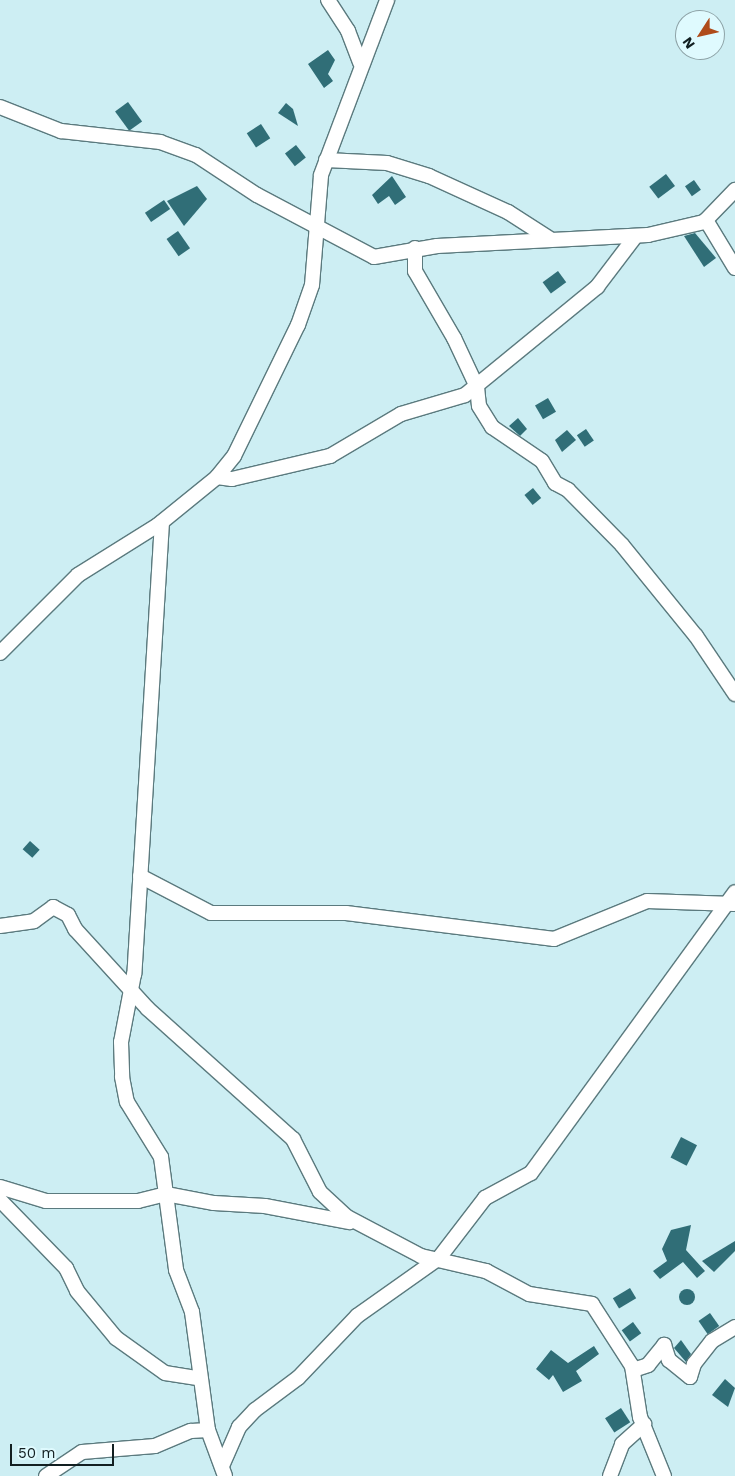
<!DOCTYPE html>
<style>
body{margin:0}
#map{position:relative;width:735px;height:1476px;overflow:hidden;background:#cdeef3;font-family:"Work Sans",sans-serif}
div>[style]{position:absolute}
.building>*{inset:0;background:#306e77;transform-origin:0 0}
.round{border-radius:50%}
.roads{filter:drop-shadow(1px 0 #5b7a7e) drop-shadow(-1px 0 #5b7a7e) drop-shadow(0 1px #5b7a7e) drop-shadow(0 -1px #5b7a7e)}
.street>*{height:14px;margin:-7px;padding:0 7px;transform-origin:7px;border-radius:7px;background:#fff}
span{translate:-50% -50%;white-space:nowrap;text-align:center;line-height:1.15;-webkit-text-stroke:5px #dffafe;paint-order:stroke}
.north{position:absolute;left:675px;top:10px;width:50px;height:50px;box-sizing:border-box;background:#dffafe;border:1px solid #8da2a6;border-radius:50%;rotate:235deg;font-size:14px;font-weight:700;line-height:20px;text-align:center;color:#121f21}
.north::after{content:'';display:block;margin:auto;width:18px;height:22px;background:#af4b1a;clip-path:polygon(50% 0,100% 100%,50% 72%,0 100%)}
.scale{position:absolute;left:10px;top:1444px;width:104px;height:22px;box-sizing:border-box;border:2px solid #121f21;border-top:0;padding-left:6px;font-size:15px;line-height:18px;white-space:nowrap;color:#121f21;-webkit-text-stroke:4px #dffafe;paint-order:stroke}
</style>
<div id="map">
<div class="building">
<div style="clip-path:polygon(328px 50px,335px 60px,328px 74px,333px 81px,324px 88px,308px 64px)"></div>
<div style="left:128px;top:102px;width:24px;height:16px;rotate:54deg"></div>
<div style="clip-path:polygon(286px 103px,293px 109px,298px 126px,278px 113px)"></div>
<div style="left:261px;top:124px;width:17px;height:17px;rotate:57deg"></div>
<div style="left:296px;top:145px;width:16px;height:14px;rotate:52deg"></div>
<div style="left:666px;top:174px;width:15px;height:21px;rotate:53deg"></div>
<div style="clip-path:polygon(392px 176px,406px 197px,395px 205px,389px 196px,378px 204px,372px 195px)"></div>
<div style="left:694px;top:180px;width:12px;height:11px;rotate:55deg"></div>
<div style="clip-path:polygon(197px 186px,207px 199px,184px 226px,167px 201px)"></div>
<div style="left:164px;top:200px;width:11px;height:23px;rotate:56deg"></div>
<div style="left:178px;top:231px;width:21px;height:14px;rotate:55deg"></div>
<div style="clip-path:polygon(695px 233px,716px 258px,704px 267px,684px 236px)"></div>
<div style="left:558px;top:271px;width:14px;height:19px;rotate:54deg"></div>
<div style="left:548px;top:398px;width:16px;height:15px;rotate:60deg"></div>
<div style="clip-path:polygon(518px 418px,527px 429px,520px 436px,509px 426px)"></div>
<div style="left:586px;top:429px;width:14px;height:11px;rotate:56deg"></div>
<div style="clip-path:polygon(567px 430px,576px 440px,562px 452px,555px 440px)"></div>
<div style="left:533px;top:488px;width:13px;height:11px;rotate:51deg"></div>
<div style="left:30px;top:841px;width:13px;height:11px;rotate:42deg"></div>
<div style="left:681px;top:1137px;width:18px;height:23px;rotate:27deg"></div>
<div style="clip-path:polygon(691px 1225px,686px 1250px,705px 1271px,697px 1278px,683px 1262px,660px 1279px,653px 1271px,667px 1261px,662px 1249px,671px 1230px)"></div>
<div style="clip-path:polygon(735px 1241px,735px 1251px,714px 1272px,702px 1261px)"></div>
<div style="left:630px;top:1288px;width:12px;height:20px;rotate:59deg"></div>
<div class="round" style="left:679px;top:1289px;width:16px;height:16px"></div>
<div style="left:710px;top:1313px;width:16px;height:14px;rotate:55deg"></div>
<div style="left:633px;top:1322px;width:14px;height:14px;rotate:54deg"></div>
<div style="clip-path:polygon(681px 1340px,691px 1354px,686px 1362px,674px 1348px)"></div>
<div style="clip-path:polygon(594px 1346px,599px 1354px,576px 1371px,582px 1381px,563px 1392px,553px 1375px,549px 1380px,536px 1369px,551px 1350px,568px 1363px)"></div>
<div style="clip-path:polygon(725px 1379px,735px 1388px,728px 1407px,712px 1395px)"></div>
<div style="left:621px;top:1408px;width:17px;height:19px;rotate:57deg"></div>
</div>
<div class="roads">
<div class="street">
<div style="left:328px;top:0;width:37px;rotate:57deg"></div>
<div style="left:348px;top:31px;width:34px;rotate:69deg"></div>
<div style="left:0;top:107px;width:66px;rotate:21.5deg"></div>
<div style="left:61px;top:131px;width:100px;rotate:6.3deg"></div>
<div style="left:160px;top:142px;width:38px;rotate:20deg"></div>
<div style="left:196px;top:155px;width:73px;rotate:33.3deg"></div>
<div style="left:257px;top:195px;width:132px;rotate:27.9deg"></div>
<div style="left:374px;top:257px;width:64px;rotate:-9.9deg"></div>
<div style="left:437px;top:246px;width:211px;rotate:-3deg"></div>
<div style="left:648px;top:235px;width:57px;rotate:-13.1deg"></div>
<div style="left:704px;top:222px;width:45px;rotate:-45.9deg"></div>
<div style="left:326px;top:160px;width:61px;rotate:2.8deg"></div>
<div style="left:387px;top:163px;width:44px;rotate:17.2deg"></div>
<div style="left:429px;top:176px;width:87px;rotate:24.5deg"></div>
<div style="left:508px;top:212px;width:50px;rotate:32.7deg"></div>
<div style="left:706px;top:220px;width:56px;rotate:58.9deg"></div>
<div style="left:415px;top:248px;width:23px;rotate:90deg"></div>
<div style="left:415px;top:271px;width:78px;rotate:59.8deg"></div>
<div style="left:454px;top:338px;width:54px;rotate:64.9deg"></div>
<div style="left:477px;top:387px;width:19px;rotate:84deg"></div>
<div style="left:479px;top:406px;width:25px;rotate:58deg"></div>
<div style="left:492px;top:427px;width:60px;rotate:34.2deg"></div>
<div style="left:542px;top:461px;width:26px;rotate:59deg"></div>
<div style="left:555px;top:483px;width:15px;rotate:28deg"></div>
<div style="left:568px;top:490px;width:77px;rotate:45.5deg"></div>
<div style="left:622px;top:545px;width:117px;rotate:50.9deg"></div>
<div style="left:696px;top:636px;width:70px;rotate:56.1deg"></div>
<div style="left:217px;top:477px;width:15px;rotate:8deg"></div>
<div style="left:232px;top:479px;width:101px;rotate:-13.2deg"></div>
<div style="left:330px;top:456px;width:82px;rotate:-30.6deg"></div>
<div style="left:401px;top:414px;width:67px;rotate:-16.5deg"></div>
<div style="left:465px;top:395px;width:171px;rotate:-39.3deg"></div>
<div style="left:597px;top:287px;width:63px;rotate:-52.8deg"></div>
<div style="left:162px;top:522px;width:453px;rotate:93.5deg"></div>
<div style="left:134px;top:974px;width:69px;rotate:100.8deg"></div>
<div style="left:121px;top:1042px;width:35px;rotate:88deg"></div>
<div style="left:122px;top:1077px;width:25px;rotate:79deg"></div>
<div style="left:127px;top:1102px;width:65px;rotate:58.3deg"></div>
<div style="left:161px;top:1157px;width:114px;rotate:82.4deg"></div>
<div style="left:176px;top:1270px;width:45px;rotate:69.1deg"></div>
<div style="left:192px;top:1312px;width:119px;rotate:82.3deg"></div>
<div style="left:208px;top:1430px;width:49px;rotate:69.7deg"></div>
<div style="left:0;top:653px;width:110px;rotate:-45deg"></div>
<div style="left:78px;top:575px;width:94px;rotate:-32deg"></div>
<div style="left:158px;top:525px;width:76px;rotate:-39.1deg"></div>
<div style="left:217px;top:477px;width:27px;rotate:-51deg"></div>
<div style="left:234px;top:456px;width:146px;rotate:-64deg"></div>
<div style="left:298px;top:325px;width:42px;rotate:-70.7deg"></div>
<div style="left:312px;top:285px;width:110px;rotate:-85.3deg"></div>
<div style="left:321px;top:175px;width:187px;rotate:-69.3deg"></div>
<div style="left:140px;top:876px;width:80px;rotate:27.5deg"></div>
<div style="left:211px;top:913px;width:135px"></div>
<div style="left:346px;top:913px;width:210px;rotate:7.1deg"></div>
<div style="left:554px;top:939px;width:100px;rotate:-22.2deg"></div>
<div style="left:647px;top:901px;width:87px;rotate:2deg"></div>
<div style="left:0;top:926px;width:34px;rotate:-8deg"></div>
<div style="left:34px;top:921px;width:24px;rotate:-36deg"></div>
<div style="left:53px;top:907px;width:17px;rotate:28deg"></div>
<div style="left:68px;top:915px;width:16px;rotate:63deg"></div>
<div style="left:75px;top:929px;width:108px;rotate:47.6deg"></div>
<div style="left:148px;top:1009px;width:195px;rotate:41.9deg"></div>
<div style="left:293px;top:1139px;width:59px;rotate:63deg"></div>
<div style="left:320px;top:1192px;width:37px;rotate:43deg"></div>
<div style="left:347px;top:1217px;width:84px;rotate:27.8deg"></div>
<div style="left:421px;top:1256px;width:67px;rotate:13deg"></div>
<div style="left:486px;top:1271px;width:49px;rotate:28.1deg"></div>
<div style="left:529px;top:1294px;width:64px;rotate:9deg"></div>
<div style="left:592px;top:1304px;width:74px;rotate:57.2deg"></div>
<div style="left:632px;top:1366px;width:52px;rotate:81.1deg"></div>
<div style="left:640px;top:1417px;width:64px;rotate:67.9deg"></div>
<div style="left:0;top:1187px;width:48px;rotate:16.9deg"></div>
<div style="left:46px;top:1201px;width:92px"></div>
<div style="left:138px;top:1201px;width:29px;rotate:-14deg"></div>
<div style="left:166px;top:1194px;width:49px;rotate:10.6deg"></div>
<div style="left:214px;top:1203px;width:51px;rotate:3.4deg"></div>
<div style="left:265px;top:1206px;width:86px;rotate:10.8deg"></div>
<div style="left:0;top:1200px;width:95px;rotate:45.9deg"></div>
<div style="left:66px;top:1268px;width:25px;rotate:64deg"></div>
<div style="left:77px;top:1291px;width:61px;rotate:50.3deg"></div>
<div style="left:116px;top:1338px;width:60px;rotate:35.5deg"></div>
<div style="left:165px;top:1373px;width:36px;rotate:9deg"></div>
<div style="left:633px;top:1370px;width:16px;rotate:-18deg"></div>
<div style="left:648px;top:1365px;width:26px;rotate:-51deg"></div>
<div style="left:664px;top:1345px;width:16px;rotate:72deg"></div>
<div style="left:669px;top:1360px;width:27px;rotate:39deg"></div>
<div style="left:690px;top:1377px;width:14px;rotate:-73deg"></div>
<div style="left:694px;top:1364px;width:29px;rotate:-52deg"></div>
<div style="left:712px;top:1341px;width:27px;rotate:-31deg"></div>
<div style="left:222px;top:1466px;width:43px;rotate:-66.4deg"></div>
<div style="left:239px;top:1427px;width:23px;rotate:-47deg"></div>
<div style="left:255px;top:1410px;width:54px;rotate:-36.7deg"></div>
<div style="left:298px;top:1378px;width:86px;rotate:-46.4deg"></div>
<div style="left:357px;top:1316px;width:100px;rotate:-35.3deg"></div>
<div style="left:439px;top:1258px;width:76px;rotate:-52.5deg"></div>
<div style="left:485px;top:1198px;width:52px;rotate:-28.5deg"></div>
<div style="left:531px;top:1173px;width:347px;rotate:-54deg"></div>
<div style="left:46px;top:1476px;width:43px;rotate:-33.7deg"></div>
<div style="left:82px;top:1452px;width:73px;rotate:-4.7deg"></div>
<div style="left:155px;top:1446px;width:39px;rotate:-23deg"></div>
<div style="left:191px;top:1431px;width:17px;rotate:-3deg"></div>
<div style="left:610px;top:1476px;width:34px;rotate:-69deg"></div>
<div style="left:622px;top:1444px;width:30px;rotate:-42deg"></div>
</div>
</div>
<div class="north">N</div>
<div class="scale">50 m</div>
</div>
